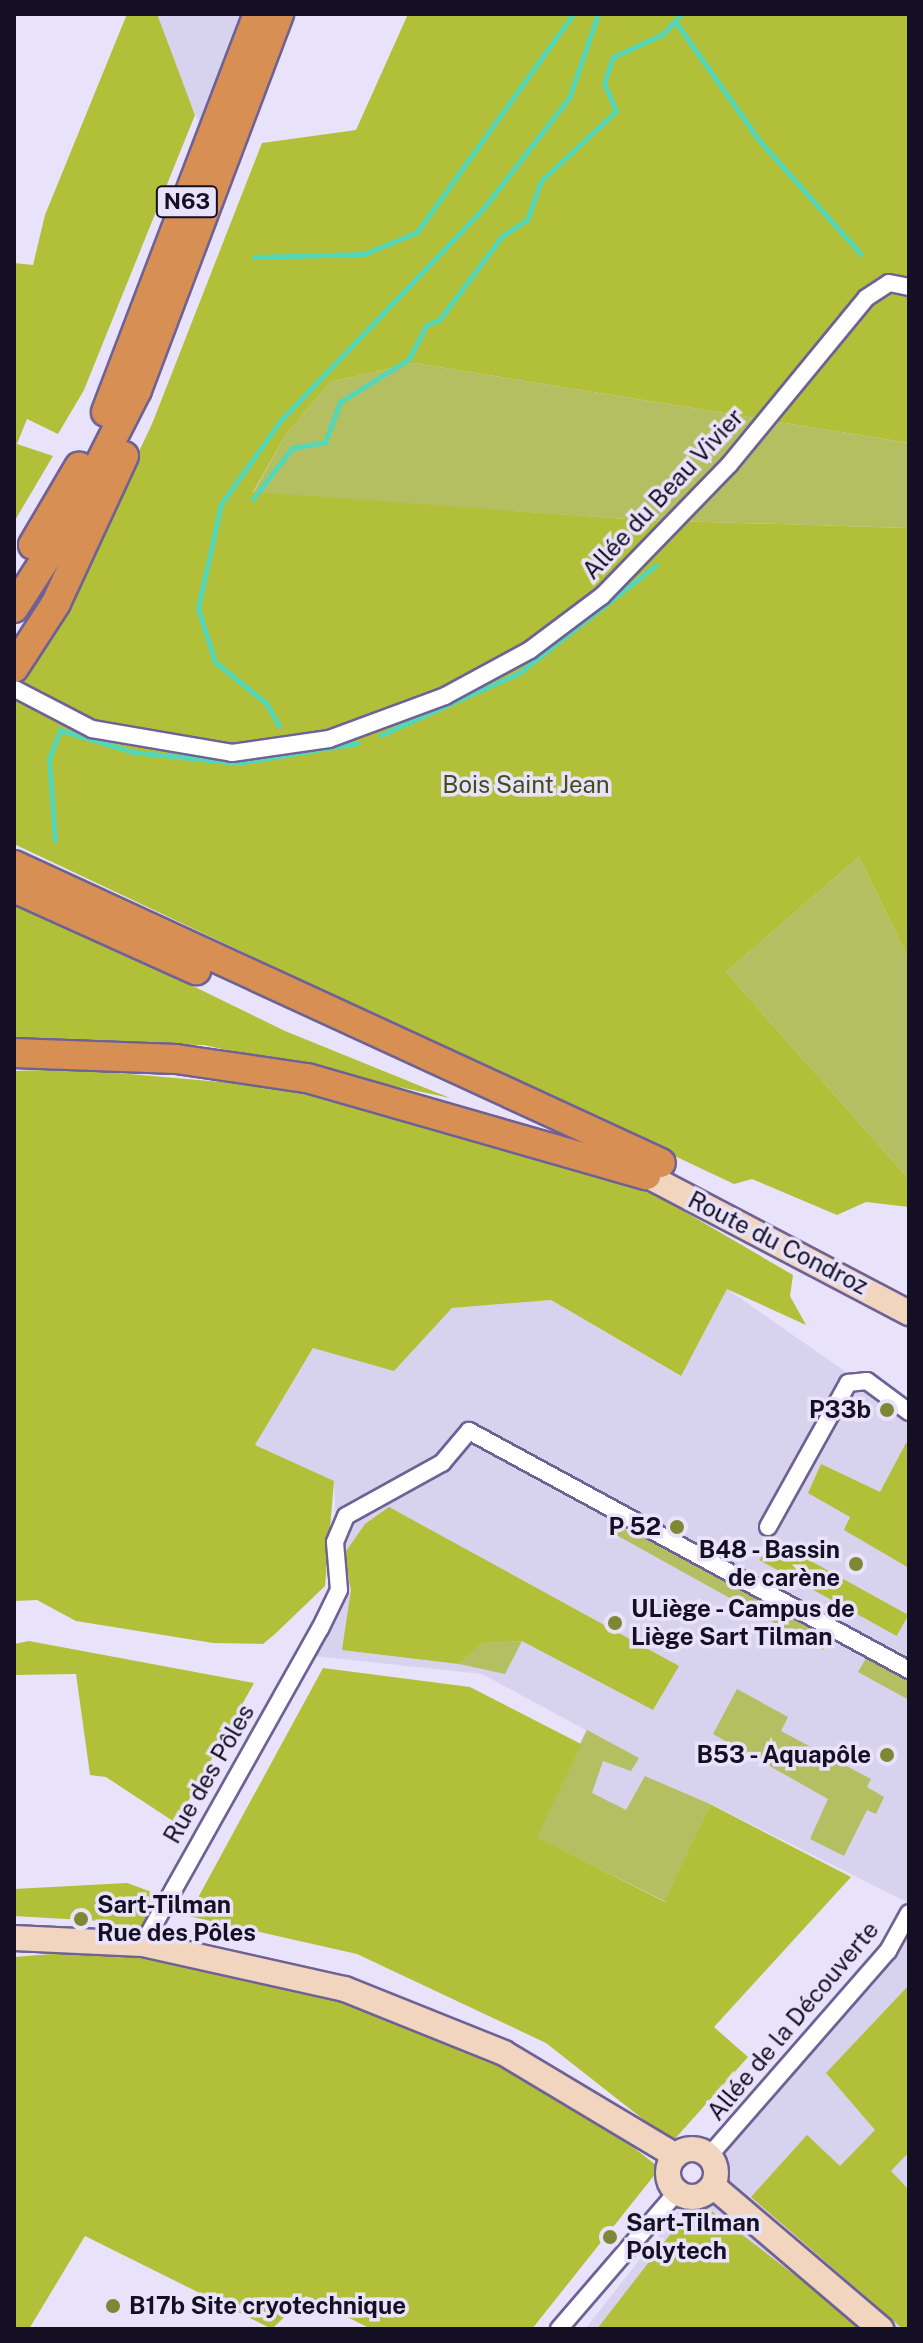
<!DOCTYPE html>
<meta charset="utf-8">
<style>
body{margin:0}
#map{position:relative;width:923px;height:2343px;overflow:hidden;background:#e8e3fb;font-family:"Public Sans",sans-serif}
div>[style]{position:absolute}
.built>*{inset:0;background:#d7d2ed}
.green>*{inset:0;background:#b4bf61;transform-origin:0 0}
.forest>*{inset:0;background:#b2bf38;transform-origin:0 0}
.stream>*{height:5px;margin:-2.5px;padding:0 2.5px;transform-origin:2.5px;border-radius:2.5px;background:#54d7b8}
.roads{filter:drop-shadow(2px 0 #6e6195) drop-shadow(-2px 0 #6e6195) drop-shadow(0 2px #6e6195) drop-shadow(0 -2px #6e6195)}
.minor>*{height:16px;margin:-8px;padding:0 8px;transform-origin:8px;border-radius:8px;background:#fff}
.secondary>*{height:24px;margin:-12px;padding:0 12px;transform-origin:12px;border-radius:12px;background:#f1d5be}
.secondary>.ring{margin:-12px;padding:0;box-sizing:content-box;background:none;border:24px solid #f1d5be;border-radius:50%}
.trunk>*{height:28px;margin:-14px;padding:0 14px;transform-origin:14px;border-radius:14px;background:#d88f53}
.dots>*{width:22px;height:22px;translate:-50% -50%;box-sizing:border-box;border:4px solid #e8e3fb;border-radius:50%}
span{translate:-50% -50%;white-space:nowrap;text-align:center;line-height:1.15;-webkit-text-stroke:7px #e8e3fb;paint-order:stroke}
.shield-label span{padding:2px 6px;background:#e8e3fb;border:2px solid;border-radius:6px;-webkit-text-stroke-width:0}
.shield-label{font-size:22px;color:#150f23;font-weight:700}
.street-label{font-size:24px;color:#150f23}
.park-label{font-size:24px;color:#464b17}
.poi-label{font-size:24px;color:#150f23;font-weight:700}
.right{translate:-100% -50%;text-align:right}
.left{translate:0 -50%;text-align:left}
.frame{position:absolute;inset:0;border:16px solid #150f23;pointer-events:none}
</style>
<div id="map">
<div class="built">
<div style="clip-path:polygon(157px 14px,240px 14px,200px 125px,156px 20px)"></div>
<div style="clip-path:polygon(727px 1289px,909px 1416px,909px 1903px,711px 1804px,536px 1837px,586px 1730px,482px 1674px,305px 1655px,339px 1590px,334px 1482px,255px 1445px,321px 1335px,394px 1371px,452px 1308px,551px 1300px,680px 1376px)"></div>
<div style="clip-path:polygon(909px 1913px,909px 2329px,585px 2329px,902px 1927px)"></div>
</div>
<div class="green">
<div style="clip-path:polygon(414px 363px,909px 443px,909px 528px,641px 520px,253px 493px,287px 433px,331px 382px)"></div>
<div style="clip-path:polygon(859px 857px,909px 960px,909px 1179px,726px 972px)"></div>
<div style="left:624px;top:1521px;width:237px;height:16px;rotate:29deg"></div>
<div style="clip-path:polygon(522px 1641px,505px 1674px,459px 1664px,483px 1643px)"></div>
<div style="clip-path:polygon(868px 1655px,909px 1677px,909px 1700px,858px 1672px)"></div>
<div style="clip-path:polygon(737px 1689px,788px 1717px,781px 1731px,871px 1779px,867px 1787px,884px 1797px,876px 1814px,867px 1810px,844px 1856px,810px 1839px,828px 1799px,713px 1734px)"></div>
<div style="clip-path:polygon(587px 1730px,639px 1758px,631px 1771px,603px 1761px,592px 1793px,626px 1810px,645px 1776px,640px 1774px,710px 1804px,666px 1902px,536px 1837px)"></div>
</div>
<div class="forest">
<div style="clip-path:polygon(127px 14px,157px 14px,195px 115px,84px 390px,58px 434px,27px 419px,17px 444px,53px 456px,14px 522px,14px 263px,33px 265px,45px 215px)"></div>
<div style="clip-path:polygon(408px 14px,909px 14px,909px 443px,414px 363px,331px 382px,287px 433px,253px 492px,641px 520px,909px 528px,909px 960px,859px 857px,726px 972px,909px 1179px,909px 1207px,866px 1202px,837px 1215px,752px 1179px,734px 1184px,14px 844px,14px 684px,71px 594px,152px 424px,262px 143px,356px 130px)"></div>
<div style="clip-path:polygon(14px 899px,285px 1031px,450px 1098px,204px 1045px,14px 1043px)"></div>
<div style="clip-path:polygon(71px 1069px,312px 1090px,632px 1181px,793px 1275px,790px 1296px,806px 1325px,727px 1289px,681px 1376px,551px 1300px,452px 1308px,394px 1371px,313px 1348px,255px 1445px,334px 1481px,325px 1586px,275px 1634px,263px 1644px,213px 1643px,76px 1621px,37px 1600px,14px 1601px,14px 1071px)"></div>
<div style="clip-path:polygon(906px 1443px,909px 1446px,909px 1568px,844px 1530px,850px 1517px,808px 1493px,821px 1464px,880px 1492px)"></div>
<div style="clip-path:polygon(389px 1507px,679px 1666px,653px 1710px,522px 1641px,483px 1643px,459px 1664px,342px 1650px,351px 1590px,344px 1554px,365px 1524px)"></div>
<div style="left:771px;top:1539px;width:157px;height:24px;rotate:29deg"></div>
<div style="clip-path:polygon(29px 1641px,254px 1683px,176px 1823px,106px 1777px,90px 1775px,76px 1674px,14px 1675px,14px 1644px)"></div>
<div style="clip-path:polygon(323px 1668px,470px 1687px,581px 1744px,537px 1837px,665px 1902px,710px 1804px,851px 1877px,714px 2027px,748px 2057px,672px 2142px,546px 2043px,357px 1954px,188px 1916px)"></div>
<div style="clip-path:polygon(127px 1883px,160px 1895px,142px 1934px,101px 1921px,14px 1916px,14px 1889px)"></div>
<div style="clip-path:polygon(142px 1947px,347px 1994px,547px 2081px,660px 2168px,532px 2329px,371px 2329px,306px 2296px,272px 2329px,85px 2236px,29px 2329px,14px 2329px,14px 1957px)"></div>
<div style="clip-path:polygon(909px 1985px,909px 2152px,891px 2171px,909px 2190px,909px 2329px,903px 2329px,751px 2197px,807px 2135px,840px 2166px,875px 2130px,826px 2073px)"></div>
<div style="clip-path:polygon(697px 2200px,865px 2329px,597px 2329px)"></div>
</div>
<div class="stream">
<div style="left:677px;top:24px;width:141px;rotate:54.8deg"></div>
<div style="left:758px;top:139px;width:154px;rotate:48.2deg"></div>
<div style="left:254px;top:257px;width:110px;rotate:-1.6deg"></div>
<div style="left:364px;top:254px;width:57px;rotate:-22.5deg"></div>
<div style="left:417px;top:232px;width:268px;rotate:-54.4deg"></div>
<div style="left:253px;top:499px;width:64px;rotate:-52.6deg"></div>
<div style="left:292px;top:448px;width:34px;rotate:-10deg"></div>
<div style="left:325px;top:442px;width:43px;rotate:-69.4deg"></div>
<div style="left:340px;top:402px;width:81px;rotate:-31.9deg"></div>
<div style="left:409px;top:359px;width:38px;rotate:-63deg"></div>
<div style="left:426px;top:325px;width:14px;rotate:-21deg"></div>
<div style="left:439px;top:320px;width:105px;rotate:-53.1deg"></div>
<div style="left:502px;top:236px;width:30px;rotate:-33deg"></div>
<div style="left:527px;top:220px;width:41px;rotate:-70.3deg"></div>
<div style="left:541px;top:181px;width:103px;rotate:-43deg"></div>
<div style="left:616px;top:111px;width:30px;rotate:-113deg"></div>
<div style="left:604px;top:83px;width:28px;rotate:-71deg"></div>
<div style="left:613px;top:57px;width:55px;rotate:-24.7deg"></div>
<div style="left:663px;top:34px;width:27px;rotate:-48deg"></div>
<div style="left:279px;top:726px;width:26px;rotate:-119deg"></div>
<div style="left:266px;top:703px;width:65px;rotate:-141.2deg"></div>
<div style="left:215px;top:662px;width:57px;rotate:-107.5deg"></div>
<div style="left:198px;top:608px;width:107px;rotate:-77.5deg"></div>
<div style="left:221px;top:504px;width:103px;rotate:-54.5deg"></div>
<div style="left:281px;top:420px;width:291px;rotate:-46.3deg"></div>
<div style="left:482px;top:210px;width:142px;rotate:-52.2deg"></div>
<div style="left:569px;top:98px;width:89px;rotate:-71deg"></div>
<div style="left:381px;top:735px;width:151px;rotate:-24.2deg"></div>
<div style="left:519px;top:673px;width:174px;rotate:-38.2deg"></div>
<div style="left:55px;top:840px;width:81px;rotate:-94.2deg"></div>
<div style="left:49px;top:759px;width:31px;rotate:-69deg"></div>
<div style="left:60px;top:730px;width:76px;rotate:16.8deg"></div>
<div style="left:133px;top:752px;width:106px;rotate:6deg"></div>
<div style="left:238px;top:763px;width:121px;rotate:-9.5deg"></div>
</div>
<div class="roads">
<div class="minor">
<div style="left:15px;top:689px;width:87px;rotate:27.5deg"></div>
<div style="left:92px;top:729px;width:142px;rotate:9.7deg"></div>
<div style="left:232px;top:753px;width:98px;rotate:-8.2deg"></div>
<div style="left:329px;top:739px;width:124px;rotate:-20.3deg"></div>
<div style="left:445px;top:696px;width:97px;rotate:-28.4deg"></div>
<div style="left:530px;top:650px;width:90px;rotate:-36.9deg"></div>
<div style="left:602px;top:596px;width:182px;rotate:-45.9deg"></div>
<div style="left:729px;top:465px;width:216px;rotate:-50.6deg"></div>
<div style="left:866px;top:298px;width:27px;rotate:-33deg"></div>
<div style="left:889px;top:283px;width:20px;rotate:11deg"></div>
<div style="left:768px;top:1527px;width:165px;rotate:-60.9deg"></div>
<div style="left:848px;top:1383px;width:19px;rotate:-6deg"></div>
<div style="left:867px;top:1381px;width:52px;rotate:36.4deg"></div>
<div style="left:143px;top:1944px;width:361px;rotate:-60.7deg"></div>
<div style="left:320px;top:1629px;width:43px;rotate:-64deg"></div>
<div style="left:339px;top:1590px;width:48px;rotate:-94.8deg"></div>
<div style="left:335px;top:1542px;width:28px;rotate:-67deg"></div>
<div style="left:346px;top:1516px;width:110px;rotate:-28.9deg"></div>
<div style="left:442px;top:1463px;width:42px;rotate:-49.8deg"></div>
<div style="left:469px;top:1431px;width:501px;rotate:28.51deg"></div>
<div style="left:709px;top:2156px;width:272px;rotate:-48.9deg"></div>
<div style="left:888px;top:1951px;width:43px;rotate:-61.1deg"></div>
<div style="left:559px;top:2329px;width:181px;rotate:-49.3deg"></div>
</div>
<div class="secondary">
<div style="left:646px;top:1175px;width:297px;rotate:27.7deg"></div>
<div style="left:14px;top:1938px;width:129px;rotate:2.7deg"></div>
<div style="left:143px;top:1944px;width:207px;rotate:12.6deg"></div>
<div style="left:345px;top:1989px;width:171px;rotate:21.9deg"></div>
<div style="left:504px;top:2053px;width:200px;rotate:30.9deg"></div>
<div class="ring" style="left:668px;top:2149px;width:24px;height:24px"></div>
<div style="left:713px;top:2186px;width:221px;rotate:40.4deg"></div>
</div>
<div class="trunk">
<div style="left:106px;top:412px;width:426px;rotate:-69.1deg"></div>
<div style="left:33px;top:545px;width:91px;rotate:-59.5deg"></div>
<div style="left:14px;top:608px;width:107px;rotate:-57.2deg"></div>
<div style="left:72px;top:518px;width:144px;rotate:-63.1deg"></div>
<div style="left:137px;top:390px;width:402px;rotate:-69.3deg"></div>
<div style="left:14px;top:668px;width:77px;rotate:-57.1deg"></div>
<div style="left:56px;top:603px;width:162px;rotate:-65.2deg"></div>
<div style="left:14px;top:865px;width:712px;rotate:24.73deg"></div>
<div style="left:14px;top:888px;width:200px;rotate:24.3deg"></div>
<div style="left:14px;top:1053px;width:162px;rotate:2.1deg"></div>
<div style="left:176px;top:1059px;width:132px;rotate:8.3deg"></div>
<div style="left:307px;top:1078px;width:353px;rotate:16deg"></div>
</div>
</div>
<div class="dots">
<div style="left:887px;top:1410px;background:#7e8733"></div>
<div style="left:677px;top:1527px;background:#7e8733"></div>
<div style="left:856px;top:1564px;background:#7e8733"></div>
<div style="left:615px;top:1623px;background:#7e8733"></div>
<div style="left:887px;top:1755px;background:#7e8733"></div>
<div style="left:81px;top:1919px;background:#7e8733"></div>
<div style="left:610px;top:2237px;background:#7e8733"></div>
<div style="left:113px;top:2306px;background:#7e8733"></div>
</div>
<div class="shield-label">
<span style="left:187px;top:202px">N63</span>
</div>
<div class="street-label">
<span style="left:663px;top:494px;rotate:-47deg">Allée du Beau Vivier</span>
<span style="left:778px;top:1243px;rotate:27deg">Route du Condroz</span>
<span style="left:209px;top:1774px;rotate:-60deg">Rue des Pôles</span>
<span style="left:793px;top:2021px;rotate:-50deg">Allée de la Découverte</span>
</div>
<div class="park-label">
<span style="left:526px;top:785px">Bois Saint Jean</span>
</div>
<div class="poi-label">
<span class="right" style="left:871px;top:1410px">P33b</span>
<span class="right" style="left:661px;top:1527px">P 52</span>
<span class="right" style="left:840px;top:1564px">B48 - Bassin<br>de carène</span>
<span class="left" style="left:631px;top:1623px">ULiège - Campus de<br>Liège Sart Tilman</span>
<span class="right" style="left:871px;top:1755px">B53 - Aquapôle</span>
<span class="left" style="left:97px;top:1919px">Sart-Tilman<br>Rue des Pôles</span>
<span class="left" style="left:626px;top:2237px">Sart-Tilman<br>Polytech</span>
<span class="left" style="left:129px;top:2306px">B17b Site cryotechnique</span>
</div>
<div class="frame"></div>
</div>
